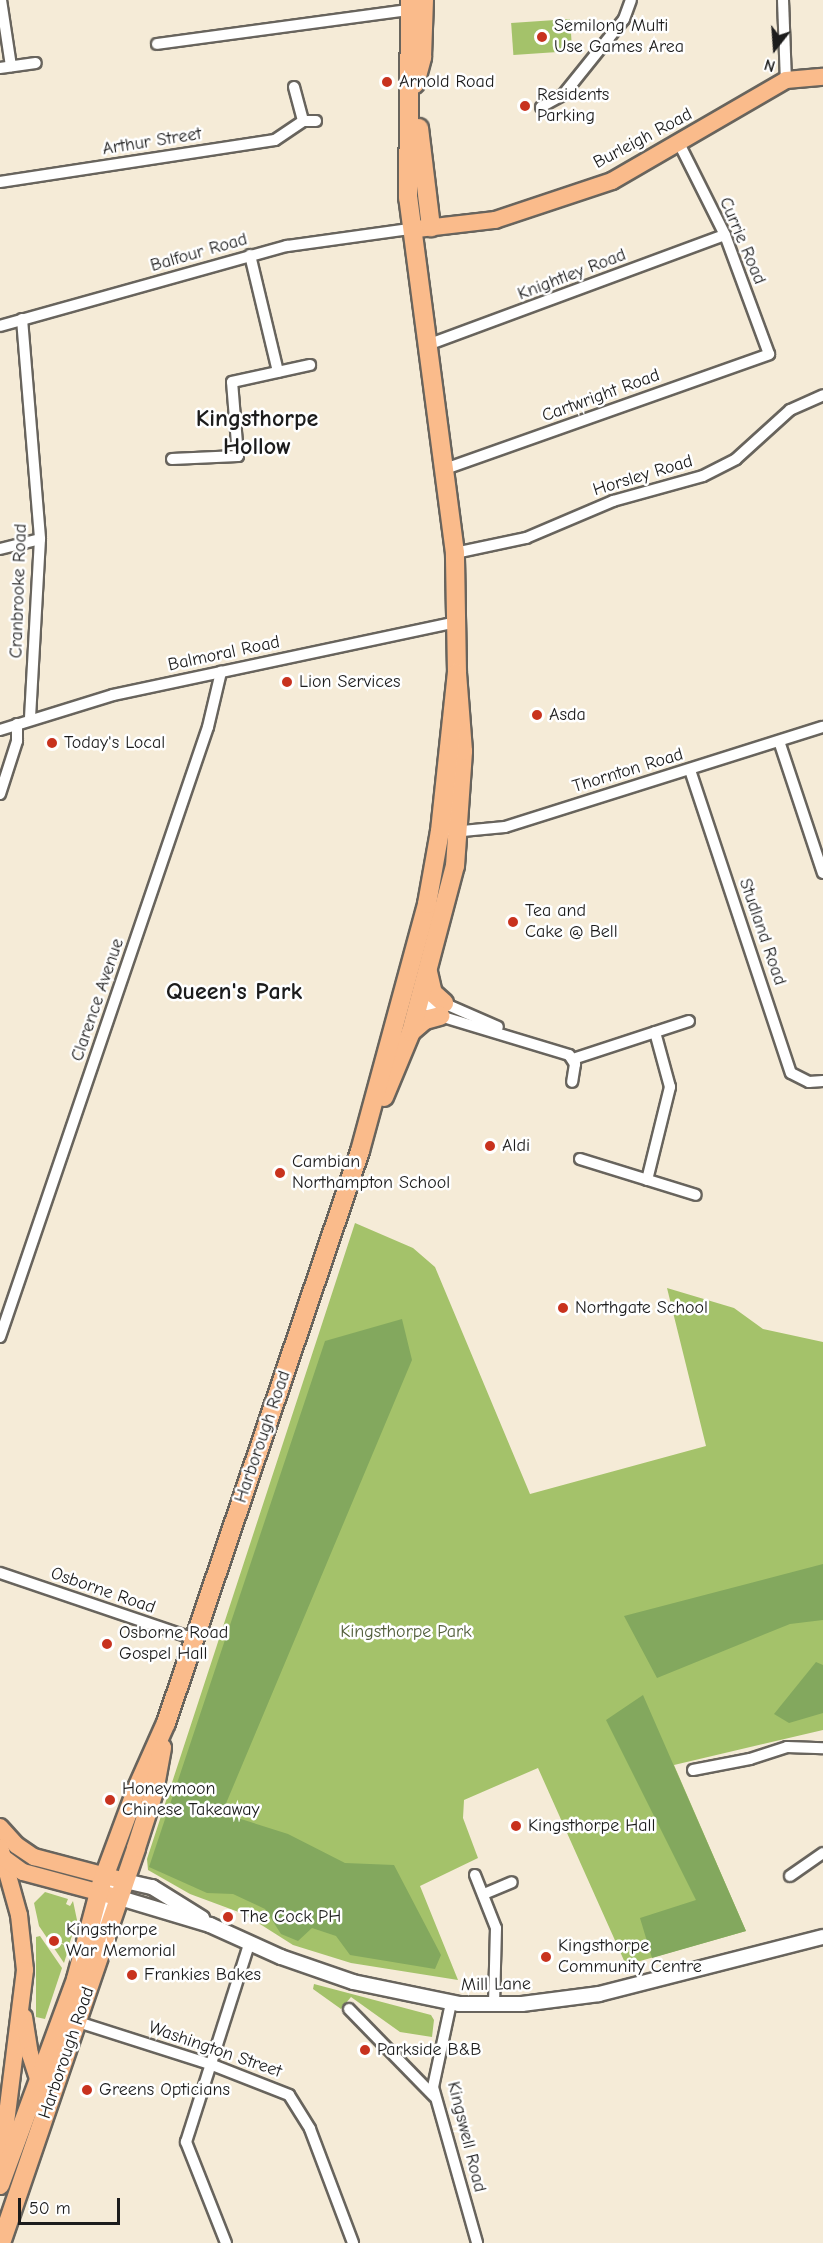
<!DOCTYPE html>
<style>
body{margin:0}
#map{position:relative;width:823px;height:2243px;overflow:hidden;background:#f5ebd7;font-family:"Comic Neue",sans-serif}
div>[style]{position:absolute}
.green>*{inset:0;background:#a4c26a;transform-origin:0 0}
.forest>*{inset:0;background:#83a85e}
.roads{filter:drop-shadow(2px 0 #68645d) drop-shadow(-2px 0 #68645d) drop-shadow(0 2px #68645d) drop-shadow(0 -2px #68645d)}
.minor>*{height:10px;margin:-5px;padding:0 5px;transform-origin:5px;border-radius:5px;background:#fff}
.tertiary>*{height:14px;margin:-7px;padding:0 7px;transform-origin:7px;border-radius:7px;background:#fff}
.primary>*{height:16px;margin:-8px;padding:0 8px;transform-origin:8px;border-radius:8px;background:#fabb8b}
.trunk>*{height:18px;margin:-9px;padding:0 9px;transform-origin:9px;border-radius:9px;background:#fabb8b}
.dots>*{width:16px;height:16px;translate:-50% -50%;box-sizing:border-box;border:3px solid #fff;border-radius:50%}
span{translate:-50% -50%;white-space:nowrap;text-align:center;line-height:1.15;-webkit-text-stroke:5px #fff;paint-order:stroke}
.poi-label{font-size:18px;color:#1c1c1c}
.left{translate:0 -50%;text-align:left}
.street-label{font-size:18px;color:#1c1c1c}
.park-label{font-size:18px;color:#525e3b}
.district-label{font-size:24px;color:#1c1c1c;font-weight:700}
.north{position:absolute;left:745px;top:18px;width:60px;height:60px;-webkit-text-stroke:4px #fff;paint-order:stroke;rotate:197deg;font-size:16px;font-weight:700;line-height:24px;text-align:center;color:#1c1c1c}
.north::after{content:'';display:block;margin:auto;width:21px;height:27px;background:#1c1c1c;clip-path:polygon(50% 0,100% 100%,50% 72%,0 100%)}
.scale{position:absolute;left:18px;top:2198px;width:102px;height:27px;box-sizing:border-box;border:3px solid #1c1c1c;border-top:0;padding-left:8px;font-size:18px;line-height:21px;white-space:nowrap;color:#1c1c1c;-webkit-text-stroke:4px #fff;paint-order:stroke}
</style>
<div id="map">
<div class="green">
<div style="left:570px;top:19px;width:32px;height:59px;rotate:86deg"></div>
<div style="clip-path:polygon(355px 1223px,413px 1248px,435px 1267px,530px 1494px,706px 1446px,667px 1288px,734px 1308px,763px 1329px,823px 1342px,823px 1730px,674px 1765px,746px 1931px,626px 1965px,538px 1768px,464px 1800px,463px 1818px,478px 1858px,420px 1886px,458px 1980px,351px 1963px,293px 1945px,244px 1914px,190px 1894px,148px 1870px,147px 1859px)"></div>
<div style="clip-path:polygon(45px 1892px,68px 1899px,66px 1904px,70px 1906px,73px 1901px,77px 1920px,69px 1945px,57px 1942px,69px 1947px,64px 1963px,39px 1926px,34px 1903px)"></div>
<div style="clip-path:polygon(40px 1936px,62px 1968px,45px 2019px,36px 2017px,36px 1937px)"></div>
<div style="clip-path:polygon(314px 1984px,431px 2015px,434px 2020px,432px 2037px,400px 2032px,351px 1997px,341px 2009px,313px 1989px)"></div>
</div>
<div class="forest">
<div style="clip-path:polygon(402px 1319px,412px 1360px,222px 1813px,288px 1834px,345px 1863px,394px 1865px,441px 1955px,435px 1969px,350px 1955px,336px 1936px,312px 1928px,298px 1941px,281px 1934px,265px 1909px,233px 1894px,207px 1893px,149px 1867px,325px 1341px)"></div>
<div style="clip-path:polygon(823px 1564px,823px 1620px,790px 1624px,657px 1678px,624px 1616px)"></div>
<div style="clip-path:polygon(816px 1662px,823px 1665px,823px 1713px,789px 1723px,774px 1714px)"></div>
<div style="clip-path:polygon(643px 1695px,746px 1931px,652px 1958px,640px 1918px,696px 1900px,606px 1720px)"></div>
</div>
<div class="roads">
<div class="minor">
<div style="left:1px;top:0;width:67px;rotate:81.4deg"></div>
<div style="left:783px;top:0;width:80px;rotate:87.9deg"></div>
<div style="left:157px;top:44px;width:254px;rotate:-7.7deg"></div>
<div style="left:0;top:68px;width:36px;rotate:-8deg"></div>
<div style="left:294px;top:87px;width:35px;rotate:75deg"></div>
<div style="left:303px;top:121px;width:13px"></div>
<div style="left:541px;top:107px;width:25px;rotate:-29deg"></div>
<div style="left:563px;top:95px;width:97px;rotate:-51.2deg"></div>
<div style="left:624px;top:19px;width:20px;rotate:-70deg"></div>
<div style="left:0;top:182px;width:278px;rotate:-8.7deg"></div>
<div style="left:275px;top:140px;width:34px;rotate:-34deg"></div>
<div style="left:250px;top:255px;width:120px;rotate:76.5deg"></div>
<div style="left:22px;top:319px;width:221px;rotate:85.3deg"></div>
<div style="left:40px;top:539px;width:181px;rotate:93.2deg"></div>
<div style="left:0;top:326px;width:298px;rotate:-15.6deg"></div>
<div style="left:287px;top:246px;width:124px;rotate:-7.9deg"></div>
<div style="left:430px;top:344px;width:314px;rotate:-20.3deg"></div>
<div style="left:172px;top:459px;width:66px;rotate:-2.6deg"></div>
<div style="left:238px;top:456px;width:74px;rotate:-94.6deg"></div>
<div style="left:232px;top:382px;width:80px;rotate:-12.3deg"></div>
<div style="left:445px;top:469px;width:344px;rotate:-19.5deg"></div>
<div style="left:769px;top:354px;width:127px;rotate:-110.3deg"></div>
<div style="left:725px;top:235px;width:103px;rotate:-116.6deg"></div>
<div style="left:0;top:549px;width:41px;rotate:-14deg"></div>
<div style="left:455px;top:553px;width:73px;rotate:-11.9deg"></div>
<div style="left:526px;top:538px;width:95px;rotate:-23deg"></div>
<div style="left:613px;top:501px;width:93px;rotate:-15.5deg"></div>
<div style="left:703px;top:476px;width:37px;rotate:-27deg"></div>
<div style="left:736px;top:459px;width:73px;rotate:-42.2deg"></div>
<div style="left:790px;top:410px;width:36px;rotate:-24deg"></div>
<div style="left:0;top:730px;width:118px;rotate:-17.2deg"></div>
<div style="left:113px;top:695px;width:352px;rotate:-12deg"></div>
<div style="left:779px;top:741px;width:139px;rotate:71.6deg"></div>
<div style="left:690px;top:770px;width:319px;rotate:71.6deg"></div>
<div style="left:791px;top:1073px;width:20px;rotate:27deg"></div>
<div style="left:809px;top:1082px;width:14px;rotate:-4deg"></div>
<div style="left:0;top:794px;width:56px;rotate:-72.2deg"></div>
<div style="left:17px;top:741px;width:17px;rotate:-90deg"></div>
<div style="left:452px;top:832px;width:53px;rotate:-5.4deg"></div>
<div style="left:505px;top:827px;width:333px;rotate:-17.5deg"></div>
<div style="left:420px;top:998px;width:27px;rotate:42deg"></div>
<div style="left:440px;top:1016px;width:135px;rotate:16.8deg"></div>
<div style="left:569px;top:1055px;width:11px;rotate:56deg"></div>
<div style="left:575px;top:1064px;width:18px;rotate:99deg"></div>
<div style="left:441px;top:1002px;width:62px;rotate:23.7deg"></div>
<div style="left:573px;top:1059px;width:122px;rotate:-18.1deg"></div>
<div style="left:580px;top:1159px;width:121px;rotate:17.2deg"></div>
<div style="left:647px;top:1180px;width:96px;rotate:-76.1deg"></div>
<div style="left:670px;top:1087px;width:57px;rotate:-105.3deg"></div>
<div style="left:0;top:1337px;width:644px;rotate:-71.17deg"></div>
<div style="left:208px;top:727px;width:57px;rotate:-76.7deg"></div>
<div style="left:0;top:1573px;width:206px;rotate:18.7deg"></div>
<div style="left:693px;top:1770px;width:58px;rotate:-10.9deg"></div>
<div style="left:750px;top:1759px;width:39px;rotate:-18deg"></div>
<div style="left:787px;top:1747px;width:36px;rotate:2deg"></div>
<div style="left:475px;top:1875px;width:57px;rotate:68.4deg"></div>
<div style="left:496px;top:1928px;width:77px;rotate:91.5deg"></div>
<div style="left:790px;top:1876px;width:40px;rotate:-34.9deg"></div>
<div style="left:484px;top:1894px;width:30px;rotate:-23deg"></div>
<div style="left:451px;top:2003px;width:86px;rotate:102.1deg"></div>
<div style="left:433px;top:2087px;width:162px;rotate:74.2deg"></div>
<div style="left:349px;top:2009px;width:122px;rotate:45.7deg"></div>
<div style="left:78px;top:2022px;width:139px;rotate:17.7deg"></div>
<div style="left:210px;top:2064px;width:85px;rotate:21.4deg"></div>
<div style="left:289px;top:2095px;width:40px;rotate:58deg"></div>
<div style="left:310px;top:2129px;width:122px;rotate:69.3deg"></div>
<div style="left:226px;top:2243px;width:109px;rotate:-111.6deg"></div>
<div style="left:186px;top:2142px;width:208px;rotate:-72.3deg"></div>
</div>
<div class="tertiary">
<div style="left:120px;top:1898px;width:94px;rotate:16.7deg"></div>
<div style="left:210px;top:1925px;width:78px;rotate:24.3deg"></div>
<div style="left:281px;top:1957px;width:76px;rotate:19.1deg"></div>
<div style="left:353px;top:1982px;width:108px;rotate:11.7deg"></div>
<div style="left:459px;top:2004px;width:63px"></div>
<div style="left:522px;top:2004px;width:78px;rotate:-7.4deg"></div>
<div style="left:599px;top:1994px;width:231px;rotate:-14.3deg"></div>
<div style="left:95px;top:1934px;width:48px;rotate:-67.8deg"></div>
<div style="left:113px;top:1890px;width:15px;rotate:-37deg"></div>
<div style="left:125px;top:1881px;width:28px;rotate:13deg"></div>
<div style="left:152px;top:1887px;width:59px;rotate:31.8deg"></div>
</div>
<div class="primary">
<div style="left:417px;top:229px;width:79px;rotate:-6.6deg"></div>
<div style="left:495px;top:220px;width:123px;rotate:-18.4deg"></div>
<div style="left:612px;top:181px;width:201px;rotate:-30.1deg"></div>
<div style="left:786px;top:80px;width:37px;rotate:-5deg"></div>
<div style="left:0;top:1827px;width:24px;rotate:48deg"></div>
<div style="left:16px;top:1845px;width:22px;rotate:34deg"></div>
<div style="left:34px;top:1857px;width:94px;rotate:14.8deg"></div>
<div style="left:0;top:1847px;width:71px;rotate:74.4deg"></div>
<div style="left:19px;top:1915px;width:55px;rotate:83.8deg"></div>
<div style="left:25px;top:1970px;width:202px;rotate:97.1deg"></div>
<div style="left:5px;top:1859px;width:22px;rotate:36deg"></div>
<div style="left:23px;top:1872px;width:100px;rotate:15deg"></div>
<div style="left:24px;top:2017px;width:37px;rotate:81deg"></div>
<div style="left:30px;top:2054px;width:36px;rotate:72deg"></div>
</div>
<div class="trunk">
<div style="left:415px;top:84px;width:28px;rotate:-75deg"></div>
<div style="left:422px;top:57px;width:57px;rotate:-88deg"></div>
<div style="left:419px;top:128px;width:100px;rotate:83.1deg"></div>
<div style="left:428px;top:972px;width:22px;rotate:77deg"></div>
<div style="left:433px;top:993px;width:15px;rotate:42deg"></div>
<div style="left:411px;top:1032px;width:18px;rotate:-41deg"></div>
<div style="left:425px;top:1020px;width:16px;rotate:-15deg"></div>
<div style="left:384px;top:1097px;width:70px;rotate:-67.4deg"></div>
<div style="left:411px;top:1032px;width:172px;rotate:-75.2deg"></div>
<div style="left:455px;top:866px;width:115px;rotate:-86deg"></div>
<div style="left:463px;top:751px;width:78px;rotate:-94.4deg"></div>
<div style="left:457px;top:673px;width:120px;rotate:-91deg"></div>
<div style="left:455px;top:553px;width:358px;rotate:-97.5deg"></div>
<div style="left:408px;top:198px;width:198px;rotate:-89.4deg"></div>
<div style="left:0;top:2185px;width:220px;rotate:-69.7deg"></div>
<div style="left:76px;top:1979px;width:97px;rotate:-75.1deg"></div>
<div style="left:101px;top:1885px;width:103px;rotate:-69.6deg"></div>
<div style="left:137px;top:1788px;width:71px;rotate:-66deg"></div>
<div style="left:166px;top:1723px;width:604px;rotate:-71.27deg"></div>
<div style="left:360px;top:1151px;width:256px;rotate:-74.8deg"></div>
<div style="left:427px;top:904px;width:74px;rotate:-79.9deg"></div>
<div style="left:440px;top:831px;width:159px;rotate:-83.9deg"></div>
<div style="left:1px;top:2243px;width:417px;rotate:-71.1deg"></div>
<div style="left:136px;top:1848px;width:59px;rotate:-72.2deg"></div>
<div style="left:154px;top:1792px;width:45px;rotate:-79.7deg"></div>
</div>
</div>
<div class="dots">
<div style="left:542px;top:37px;background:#c8321e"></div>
<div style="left:387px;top:82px;background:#c8321e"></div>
<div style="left:525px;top:106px;background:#c8321e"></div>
<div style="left:287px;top:682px;background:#c8321e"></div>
<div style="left:537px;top:715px;background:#c8321e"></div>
<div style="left:52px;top:743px;background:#c8321e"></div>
<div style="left:513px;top:922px;background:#c8321e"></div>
<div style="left:490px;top:1146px;background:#c8321e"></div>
<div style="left:280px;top:1173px;background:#c8321e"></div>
<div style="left:563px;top:1308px;background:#c8321e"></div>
<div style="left:107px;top:1644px;background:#c8321e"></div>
<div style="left:110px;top:1800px;background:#c8321e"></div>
<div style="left:516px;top:1826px;background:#c8321e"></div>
<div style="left:228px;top:1917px;background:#c8321e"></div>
<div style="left:54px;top:1941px;background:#c8321e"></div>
<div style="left:546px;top:1957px;background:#c8321e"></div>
<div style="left:132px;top:1975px;background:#c8321e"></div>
<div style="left:365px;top:2050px;background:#c8321e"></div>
<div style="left:87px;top:2090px;background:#c8321e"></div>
</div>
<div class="poi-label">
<span class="left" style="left:554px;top:37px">Semilong Multi<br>Use Games Area</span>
<span class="left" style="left:399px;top:82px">Arnold Road</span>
<span class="left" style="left:537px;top:106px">Residents<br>Parking</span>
<span class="left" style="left:299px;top:682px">Lion Services</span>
<span class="left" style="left:549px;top:715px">Asda</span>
<span class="left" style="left:64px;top:743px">Today's Local</span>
<span class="left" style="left:525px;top:922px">Tea and<br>Cake @ Bell</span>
<span class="left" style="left:502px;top:1146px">Aldi</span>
<span class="left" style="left:292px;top:1173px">Cambian<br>Northampton School</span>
<span class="left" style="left:575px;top:1308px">Northgate School</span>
<span class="left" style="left:119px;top:1644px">Osborne Road<br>Gospel Hall</span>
<span class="left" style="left:122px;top:1800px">Honeymoon<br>Chinese Takeaway</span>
<span class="left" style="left:528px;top:1826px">Kingsthorpe Hall</span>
<span class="left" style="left:240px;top:1917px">The Cock PH</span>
<span class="left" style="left:66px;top:1941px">Kingsthorpe<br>War Memorial</span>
<span class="left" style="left:558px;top:1957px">Kingsthorpe<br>Community Centre</span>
<span class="left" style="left:144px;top:1975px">Frankies Bakes</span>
<span class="left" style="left:377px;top:2050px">Parkside B&amp;B</span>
<span class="left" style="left:99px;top:2090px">Greens Opticians</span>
</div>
<div class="street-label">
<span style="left:643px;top:139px;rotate:-28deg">Burleigh Road</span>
<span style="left:152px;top:142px;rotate:-9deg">Arthur Street</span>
<span style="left:742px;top:241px;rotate:67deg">Currie Road</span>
<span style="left:199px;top:253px;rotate:-16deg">Balfour Road</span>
<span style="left:572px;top:275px;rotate:-21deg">Knightley Road</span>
<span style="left:601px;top:396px;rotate:-20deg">Cartwright Road</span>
<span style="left:643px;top:476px;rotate:-17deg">Horsley Road</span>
<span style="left:19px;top:591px;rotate:-88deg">Cranbrooke Road</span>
<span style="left:224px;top:654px;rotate:-12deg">Balmoral Road</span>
<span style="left:628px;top:771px;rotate:-17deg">Thornton Road</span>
<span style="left:762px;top:932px;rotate:71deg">Studland Road</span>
<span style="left:98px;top:1000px;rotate:-71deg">Clarence Avenue</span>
<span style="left:263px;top:1437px;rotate:-71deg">Harborough Road</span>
<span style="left:103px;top:1591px;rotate:19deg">Osborne Road</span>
<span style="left:496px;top:1985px;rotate:-1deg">Mill Lane</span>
<span style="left:215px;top:2050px;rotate:19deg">Washington Street</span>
<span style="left:67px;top:2053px;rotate:-71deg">Harborough Road</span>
<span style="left:466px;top:2137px;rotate:76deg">Kingswell Road</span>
</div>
<div class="park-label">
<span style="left:406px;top:1632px">Kingsthorpe Park</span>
</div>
<div class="district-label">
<span style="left:257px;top:433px">Kingsthorpe<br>Hollow</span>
<span style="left:234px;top:992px">Queen's Park</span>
</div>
<div class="north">N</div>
<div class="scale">50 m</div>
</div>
